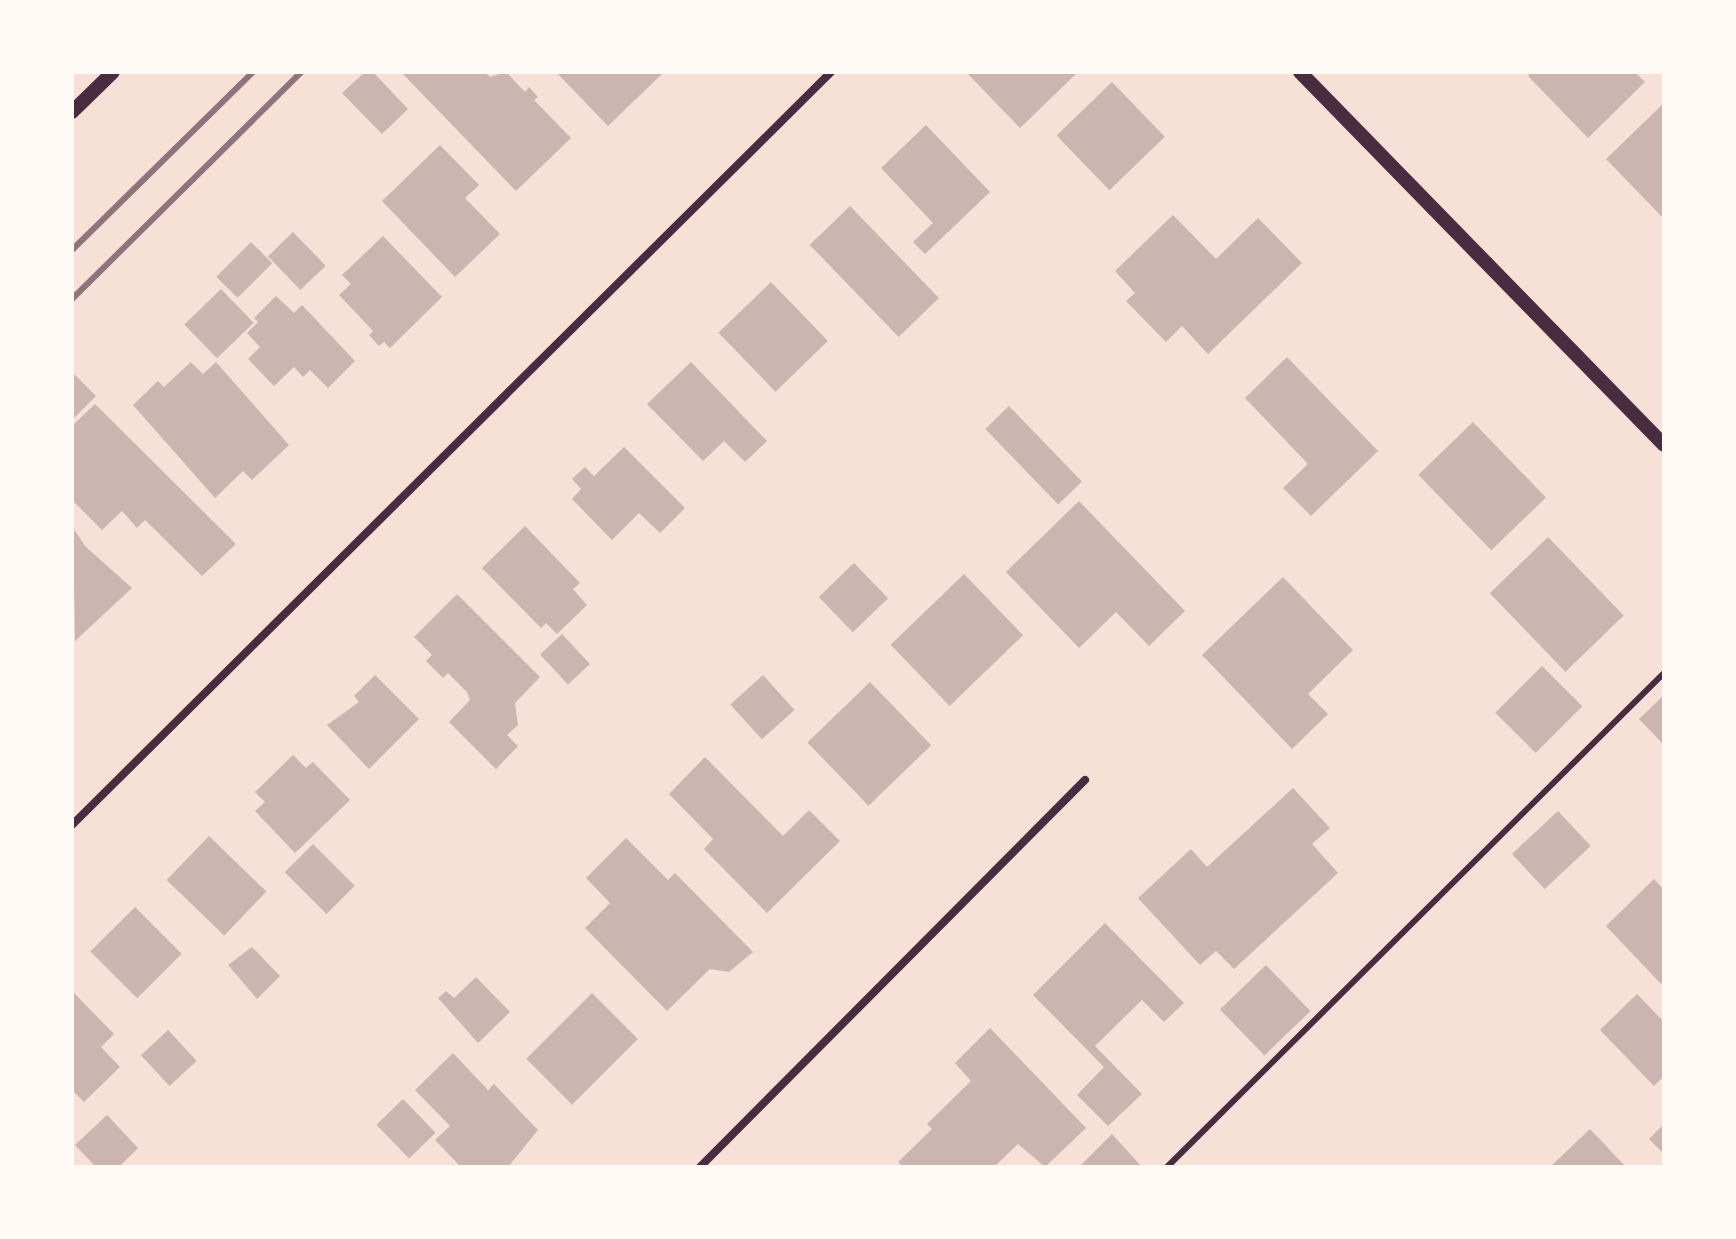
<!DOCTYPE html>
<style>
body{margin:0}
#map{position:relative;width:1736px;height:1239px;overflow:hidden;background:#f7e1d7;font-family:Lato,sans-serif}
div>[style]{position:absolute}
.building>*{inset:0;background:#ccb4b1;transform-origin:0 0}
.service>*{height:6px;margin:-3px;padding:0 3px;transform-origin:3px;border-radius:3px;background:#4a2c40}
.minor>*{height:8px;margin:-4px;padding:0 4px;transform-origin:4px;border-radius:4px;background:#4a2c40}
.tertiary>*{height:14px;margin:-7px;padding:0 7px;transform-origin:7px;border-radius:7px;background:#4a2c40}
.rail>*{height:6px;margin:-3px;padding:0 3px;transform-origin:3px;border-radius:3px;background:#8f747c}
span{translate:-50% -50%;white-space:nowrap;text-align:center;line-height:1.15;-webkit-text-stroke:6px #fffaf5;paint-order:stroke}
.frame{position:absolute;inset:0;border:74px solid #fffaf5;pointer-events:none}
</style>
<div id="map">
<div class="building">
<div style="clip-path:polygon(365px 72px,373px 72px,408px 109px,382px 134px,342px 93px)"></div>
<div style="clip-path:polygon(401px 72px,485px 72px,490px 77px,506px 72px,525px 92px,529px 87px,538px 97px,534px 100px,571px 138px,516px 191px)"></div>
<div style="clip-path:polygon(556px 72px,660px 72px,662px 74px,608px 126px)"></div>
<div style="clip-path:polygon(966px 72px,1078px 72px,1020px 128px)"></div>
<div style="clip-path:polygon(1531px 72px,1635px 72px,1645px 82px,1588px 138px,1528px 76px)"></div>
<div style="left:1112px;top:82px;width:76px;height:77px;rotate:46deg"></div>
<div style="clip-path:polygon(1664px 103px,1664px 219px,1606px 159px)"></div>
<div style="clip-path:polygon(926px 125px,990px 192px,925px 254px,913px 242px,933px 223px,881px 168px)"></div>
<div style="clip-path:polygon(440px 145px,479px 185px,465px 198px,500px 234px,455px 277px,382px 201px)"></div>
<div style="left:850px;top:206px;width:128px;height:56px;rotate:46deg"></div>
<div style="clip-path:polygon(1173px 215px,1216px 259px,1258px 218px,1302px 263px,1208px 354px,1182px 326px,1166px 342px,1126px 301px,1135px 293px,1115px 271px)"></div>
<div style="left:293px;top:232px;width:47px;height:35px;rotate:46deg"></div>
<div style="clip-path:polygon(383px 236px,442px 297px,390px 348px,384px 342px,379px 346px,369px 335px,373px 331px,339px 295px,351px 284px,342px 275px)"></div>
<div style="left:251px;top:242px;width:30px;height:49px;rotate:45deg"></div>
<div style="left:771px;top:282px;width:82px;height:73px;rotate:46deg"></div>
<div style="left:221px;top:289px;width:47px;height:51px;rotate:46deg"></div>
<div style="clip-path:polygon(276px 296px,294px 313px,302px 305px,355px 361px,328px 388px,310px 370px,303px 377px,294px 367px,274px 386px,248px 359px,260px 347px,247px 333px,258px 322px,254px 318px)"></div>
<div style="clip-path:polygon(1287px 357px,1378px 451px,1311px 516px,1283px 488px,1308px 464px,1245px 398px)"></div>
<div style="clip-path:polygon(191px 362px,203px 374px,216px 362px,289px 445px,252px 480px,243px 471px,215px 498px,133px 405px,158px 381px,164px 387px)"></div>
<div style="clip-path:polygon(691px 362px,767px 441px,745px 462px,724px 441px,703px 461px,647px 404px)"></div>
<div style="clip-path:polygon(72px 372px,96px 396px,72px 420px)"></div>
<div style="clip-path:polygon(95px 404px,236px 544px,202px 576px,145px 520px,137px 528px,122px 511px,102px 530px,72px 500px,72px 426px)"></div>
<div style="left:1009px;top:406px;width:105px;height:33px;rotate:46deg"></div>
<div style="left:1473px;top:422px;width:105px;height:76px;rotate:46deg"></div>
<div style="clip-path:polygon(624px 447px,685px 508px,660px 533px,639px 513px,612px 540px,572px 499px,581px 489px,572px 479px,585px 467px,594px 476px)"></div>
<div style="clip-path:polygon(1079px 501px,1185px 611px,1149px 646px,1116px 612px,1079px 648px,1006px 572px)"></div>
<div style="clip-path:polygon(525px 526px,580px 583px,573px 589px,587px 605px,557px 634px,546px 623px,541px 628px,482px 568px)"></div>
<div style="clip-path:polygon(73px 528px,86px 547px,132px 588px,75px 641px)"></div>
<div style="left:1548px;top:537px;width:109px;height:81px;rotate:46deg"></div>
<div style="left:854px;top:563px;width:49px;height:49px;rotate:46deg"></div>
<div style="left:964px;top:574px;width:85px;height:102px;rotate:46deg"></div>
<div style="clip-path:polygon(1283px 577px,1353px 650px,1308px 694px,1328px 714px,1292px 749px,1202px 655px)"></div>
<div style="clip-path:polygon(457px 594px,540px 677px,515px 703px,518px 725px,507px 735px,518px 746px,496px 769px,449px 722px,470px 700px,467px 692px,448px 673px,443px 678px,426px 661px,432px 655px,414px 637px)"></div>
<div style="left:562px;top:634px;width:41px;height:30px;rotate:47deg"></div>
<div style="left:1542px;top:666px;width:57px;height:66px;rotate:45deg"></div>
<div style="clip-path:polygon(375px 675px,419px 719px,369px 769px,327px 725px,359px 702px,354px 696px)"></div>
<div style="left:763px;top:675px;width:47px;height:44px;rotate:48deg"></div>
<div style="left:870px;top:682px;width:88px;height:87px;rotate:46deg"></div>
<div style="clip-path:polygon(1664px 695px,1664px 745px,1639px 719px)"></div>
<div style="clip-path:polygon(293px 755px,306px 768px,313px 762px,350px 800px,295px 853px,255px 811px,265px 802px,255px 792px)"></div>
<div style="clip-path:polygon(705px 757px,783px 836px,809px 810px,840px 841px,767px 913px,704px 849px,713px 839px,669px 794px)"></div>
<div style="clip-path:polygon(1293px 788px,1330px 828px,1312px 844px,1338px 873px,1234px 969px,1216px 951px,1200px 965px,1138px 898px,1191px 849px,1207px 867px)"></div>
<div style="left:1558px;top:811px;width:48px;height:63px;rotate:47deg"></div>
<div style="left:209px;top:836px;width:80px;height:61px;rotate:44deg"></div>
<div style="clip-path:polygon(626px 838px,668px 880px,675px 873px,753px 952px,729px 972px,710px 969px,667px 1011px,585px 928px,610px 903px,586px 878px)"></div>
<div style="left:313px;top:844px;width:59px;height:40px;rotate:45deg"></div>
<div style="clip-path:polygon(1654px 879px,1664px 890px,1664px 987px,1606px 926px)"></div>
<div style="left:135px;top:907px;width:66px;height:63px;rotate:45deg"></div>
<div style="clip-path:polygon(1105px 923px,1184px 1003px,1164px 1022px,1142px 1000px,1095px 1046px,1142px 1094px,1108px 1126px,1077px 1095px,1104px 1067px,1033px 995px)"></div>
<div style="clip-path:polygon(252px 947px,280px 976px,257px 999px,228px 965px)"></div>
<div style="left:1266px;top:965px;width:64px;height:64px;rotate:46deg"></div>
<div style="clip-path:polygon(476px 977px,510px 1012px,478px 1043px,438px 998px,446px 991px,454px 998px)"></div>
<div style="clip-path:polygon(72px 991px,114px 1034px,101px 1047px,120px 1067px,84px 1102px,72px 1090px)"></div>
<div style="left:592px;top:993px;width:65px;height:93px;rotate:45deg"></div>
<div style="clip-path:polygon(1637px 994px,1664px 1022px,1664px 1076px,1654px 1086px,1600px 1030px)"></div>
<div style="clip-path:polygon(990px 1028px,1086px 1128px,1045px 1167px,1018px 1144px,994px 1167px,903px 1167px,898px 1162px,932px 1129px,927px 1124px,971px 1081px,955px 1063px)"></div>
<div style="left:168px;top:1030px;width:42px;height:37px;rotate:47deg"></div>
<div style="clip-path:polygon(453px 1053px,488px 1090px,494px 1084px,538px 1130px,508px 1167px,461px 1167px,435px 1140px,450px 1126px,415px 1090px)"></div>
<div style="left:403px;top:1099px;width:47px;height:37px;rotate:46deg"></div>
<div style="clip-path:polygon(107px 1115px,138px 1148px,119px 1167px,96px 1167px,75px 1145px)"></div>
<div style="clip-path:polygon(1664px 1124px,1664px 1154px,1649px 1139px)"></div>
<div style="clip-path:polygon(1590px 1129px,1626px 1167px,1550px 1167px)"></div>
<div style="clip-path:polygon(1112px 1134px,1142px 1167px,1079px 1167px)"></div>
</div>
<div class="service">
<div style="left:1167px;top:1167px;width:701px;rotate:-44.83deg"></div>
</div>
<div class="minor">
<div style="left:72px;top:825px;width:1069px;rotate:-44.77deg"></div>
<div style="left:700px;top:1167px;width:546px;rotate:-45.15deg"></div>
</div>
<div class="tertiary">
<div style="left:1300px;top:72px;width:521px;rotate:45.7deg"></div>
<div style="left:72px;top:112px;width:57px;rotate:-44.3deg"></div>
</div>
<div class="rail">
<div style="left:72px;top:250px;width:254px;rotate:-44.5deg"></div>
<div style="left:72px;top:299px;width:322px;rotate:-44.7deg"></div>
</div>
<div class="frame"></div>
</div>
